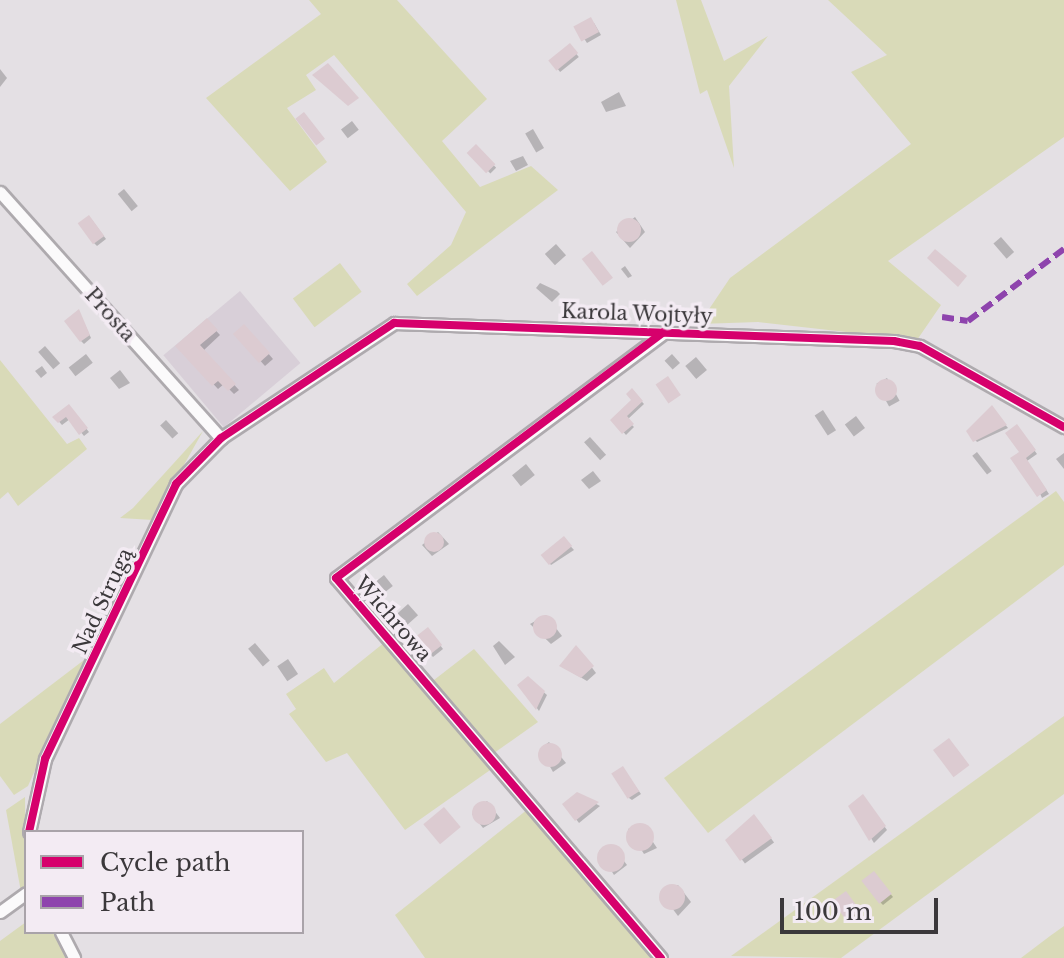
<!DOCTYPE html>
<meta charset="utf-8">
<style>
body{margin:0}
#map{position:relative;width:1064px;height:958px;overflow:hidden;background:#e4e0e4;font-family:"Libre Baskerville",serif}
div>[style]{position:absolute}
.built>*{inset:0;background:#d8cfd8;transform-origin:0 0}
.green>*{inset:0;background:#d9dab8;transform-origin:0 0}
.shadow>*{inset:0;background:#0003;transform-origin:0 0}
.building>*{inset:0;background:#dccbd1;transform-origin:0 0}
.round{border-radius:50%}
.roads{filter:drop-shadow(2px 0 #aeaaae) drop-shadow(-2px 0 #aeaaae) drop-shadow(0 2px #aeaaae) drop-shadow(0 -2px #aeaaae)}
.minor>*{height:11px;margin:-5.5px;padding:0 5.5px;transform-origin:5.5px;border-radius:5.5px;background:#fbfafb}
.quiet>*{height:6px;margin-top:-3px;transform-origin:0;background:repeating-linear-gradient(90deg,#8e44ad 0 12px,transparent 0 18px)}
.cycleway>*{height:8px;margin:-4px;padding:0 4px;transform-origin:4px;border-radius:4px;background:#d6006c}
span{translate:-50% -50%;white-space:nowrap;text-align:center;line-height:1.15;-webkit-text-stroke:7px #f3ebf3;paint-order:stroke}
.street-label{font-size:20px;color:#3b383b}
.legend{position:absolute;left:24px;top:830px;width:280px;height:104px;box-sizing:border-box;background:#f3ebf3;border:2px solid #a9a3a9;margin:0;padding:10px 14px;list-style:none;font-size:24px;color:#3b383b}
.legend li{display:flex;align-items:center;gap:16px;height:40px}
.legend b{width:40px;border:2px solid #a9a3a9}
.scale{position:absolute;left:780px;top:898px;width:158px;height:36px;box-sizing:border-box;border:4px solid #3b383b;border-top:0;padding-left:10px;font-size:24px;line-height:28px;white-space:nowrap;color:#3b383b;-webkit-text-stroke:6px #f3ebf3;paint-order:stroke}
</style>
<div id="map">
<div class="built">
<div style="left:240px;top:291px;width:94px;height:100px;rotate:50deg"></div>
</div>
<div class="green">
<div style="clip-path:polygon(309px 0,397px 0,487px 99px,442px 141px,480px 187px,531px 166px,558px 190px,417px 296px,407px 284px,451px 245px,466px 212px,334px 55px,306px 75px,316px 90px,287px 108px,327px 162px,290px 191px,206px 98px,321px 14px)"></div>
<div style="clip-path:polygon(676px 0,701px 0,724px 61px,768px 36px,729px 86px,734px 168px,707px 90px,700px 94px)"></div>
<div style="clip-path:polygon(828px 0,1064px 0,1064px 137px,888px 261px,941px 305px,917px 340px,758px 322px,699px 324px,730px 278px,911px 144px,851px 72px,887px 55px)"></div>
<div style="left:340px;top:263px;width:36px;height:59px;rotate:53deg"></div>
<div style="clip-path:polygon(0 360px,67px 444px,79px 438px,87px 449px,18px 506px,8px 492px,0 499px)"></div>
<div style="clip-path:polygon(203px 431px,153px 520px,120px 518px,133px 508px)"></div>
<div style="clip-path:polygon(1056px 491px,1064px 502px,1064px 565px,708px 833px,664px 778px)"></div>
<div style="clip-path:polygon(385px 642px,493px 768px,405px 830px,347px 753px,326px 762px,289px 714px,296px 709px,286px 694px,324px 668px,334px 683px)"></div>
<div style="clip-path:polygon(474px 649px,538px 722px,494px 753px,435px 688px,434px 680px)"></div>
<div style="clip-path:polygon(84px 660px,28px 786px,14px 795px,0 776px,0 724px)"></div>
<div style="clip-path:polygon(1064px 716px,1064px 794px,841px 958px,731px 956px)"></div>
<div style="clip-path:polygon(25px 797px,26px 885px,21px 892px,6px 810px)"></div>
<div style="clip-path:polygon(528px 809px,654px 958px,425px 958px,395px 915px)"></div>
<div style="clip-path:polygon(26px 922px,26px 932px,53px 932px,68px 958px,0 958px,0 941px)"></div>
<div style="clip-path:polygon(1064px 926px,1064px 958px,1021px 958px,1050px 936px)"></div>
</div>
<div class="shadow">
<div style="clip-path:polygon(594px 23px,601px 35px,587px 43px,577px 28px)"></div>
<div style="left:570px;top:46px;width:14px;height:24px;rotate:51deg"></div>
<div style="clip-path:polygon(0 69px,7px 78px,0 87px)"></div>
<div style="clip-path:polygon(619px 92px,626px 106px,606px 112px,601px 102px)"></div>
<div style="left:352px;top:121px;width:11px;height:14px;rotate:52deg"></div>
<div style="left:533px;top:129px;width:22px;height:9px;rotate:60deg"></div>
<div style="left:476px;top:147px;width:29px;height:8px;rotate:46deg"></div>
<div style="clip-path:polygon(523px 156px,528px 165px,516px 171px,510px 161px)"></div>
<div style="left:124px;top:189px;width:22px;height:8px;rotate:51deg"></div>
<div style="clip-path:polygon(635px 217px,645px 232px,630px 248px,616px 232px)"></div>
<div style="clip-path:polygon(92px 220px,106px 239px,97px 246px,94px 243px)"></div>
<div style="left:1001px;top:237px;width:20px;height:10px;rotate:49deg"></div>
<div style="left:556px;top:244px;width:15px;height:15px;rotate:48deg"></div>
<div style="clip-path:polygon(625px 266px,632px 276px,628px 278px,621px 269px)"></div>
<div style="clip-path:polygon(540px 283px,557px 291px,560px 294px,552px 302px,536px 288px)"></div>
<div style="clip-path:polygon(79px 312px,91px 338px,84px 344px,81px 341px)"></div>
<div style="clip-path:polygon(207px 321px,220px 335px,203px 351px,239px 390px,234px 394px,224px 384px,218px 389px,178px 346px)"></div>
<div style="clip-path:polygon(249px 331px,273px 359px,265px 366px,236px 334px)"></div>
<div style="left:45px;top:346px;width:23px;height:9px;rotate:49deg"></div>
<div style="left:86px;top:354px;width:11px;height:22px;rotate:52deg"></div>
<div style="left:672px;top:354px;width:12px;height:10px;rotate:48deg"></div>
<div style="left:696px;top:357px;width:17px;height:14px;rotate:50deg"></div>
<div style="clip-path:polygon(42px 366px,47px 373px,41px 378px,35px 371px)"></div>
<div style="clip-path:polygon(120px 370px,130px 383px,119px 389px,110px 378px)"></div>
<div style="left:887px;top:378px;width:26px;height:12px;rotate:61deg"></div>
<div style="clip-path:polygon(632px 391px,644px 404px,627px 420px,634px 427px,626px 435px,613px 420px,634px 400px)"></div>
<div style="clip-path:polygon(69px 407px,89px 432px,84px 436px,70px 419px,62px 425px,55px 417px)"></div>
<div style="clip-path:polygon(992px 408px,1008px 428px,977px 442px,968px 431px)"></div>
<div style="left:823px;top:410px;width:24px;height:10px;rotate:57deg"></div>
<div style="left:856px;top:416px;width:15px;height:14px;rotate:53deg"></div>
<div style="left:166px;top:420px;width:18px;height:8px;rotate:47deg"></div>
<div style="clip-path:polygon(1019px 429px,1037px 454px,1027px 461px,1049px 494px,1042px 498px,1021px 452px)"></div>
<div style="left:590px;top:437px;width:24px;height:8px;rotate:48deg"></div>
<div style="left:977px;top:452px;width:24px;height:6px;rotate:52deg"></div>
<div style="clip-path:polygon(1064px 453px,1064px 469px,1056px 459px)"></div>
<div style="left:526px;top:464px;width:14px;height:18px;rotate:51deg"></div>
<div style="clip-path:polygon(593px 471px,601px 481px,589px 489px,581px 480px)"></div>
<div style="clip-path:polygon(438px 532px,449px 544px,432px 556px,422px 545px)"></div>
<div style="clip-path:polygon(564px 539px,574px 550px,551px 565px,543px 555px)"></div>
<div style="left:384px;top:575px;width:14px;height:15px;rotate:51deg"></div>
<div style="left:408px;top:604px;width:15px;height:14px;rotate:48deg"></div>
<div style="clip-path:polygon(546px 615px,562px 636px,551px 644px,530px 624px)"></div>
<div style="clip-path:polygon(431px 633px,443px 649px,433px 657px,430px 654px)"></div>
<div style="clip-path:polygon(499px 641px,515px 657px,505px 665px,493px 646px)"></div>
<div style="left:255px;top:643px;width:23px;height:9px;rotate:50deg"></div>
<div style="clip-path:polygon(581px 653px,596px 673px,587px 681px,561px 666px)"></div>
<div style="left:288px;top:659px;width:18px;height:13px;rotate:56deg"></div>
<div style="clip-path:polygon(528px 679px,547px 695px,539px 711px,520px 685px)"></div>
<div style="clip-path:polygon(549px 742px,566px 763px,553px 772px,540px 749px)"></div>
<div style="clip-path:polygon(625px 772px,641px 794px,632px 800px,629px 798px)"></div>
<div style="clip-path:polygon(577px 794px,600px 806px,579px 823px,565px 805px)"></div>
<div style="clip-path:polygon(865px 800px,887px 830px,874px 843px,851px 806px)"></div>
<div style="clip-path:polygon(487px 801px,500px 818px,483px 828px,472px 814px)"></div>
<div style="left:757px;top:819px;width:29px;height:36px;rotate:54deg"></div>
<div style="clip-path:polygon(641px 824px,657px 848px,644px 854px,628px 829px)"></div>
<div style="clip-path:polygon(612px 845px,627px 865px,614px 875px,599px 851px)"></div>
<div style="clip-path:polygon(877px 877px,893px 897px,883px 905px,880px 902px)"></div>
<div style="clip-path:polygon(678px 885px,691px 902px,678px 916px,660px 892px)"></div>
<div style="clip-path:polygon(849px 897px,861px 914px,850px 922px,847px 919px)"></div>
</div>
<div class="building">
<div style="left:591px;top:17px;width:17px;height:20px;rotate:62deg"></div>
<div style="left:570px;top:43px;width:13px;height:28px;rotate:51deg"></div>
<div style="clip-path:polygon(328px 63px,359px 98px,348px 106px,312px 75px)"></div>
<div style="left:304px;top:112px;width:34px;height:11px;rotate:52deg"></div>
<div style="left:476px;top:144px;width:28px;height:13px;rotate:46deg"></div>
<div style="left:89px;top:215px;width:26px;height:14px;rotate:54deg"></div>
<div class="round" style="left:617px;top:218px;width:24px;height:24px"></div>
<div style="clip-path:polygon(935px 249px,967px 276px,958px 287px,927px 258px)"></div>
<div style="left:592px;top:251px;width:34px;height:13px;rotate:52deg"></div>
<div style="clip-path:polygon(79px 309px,90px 335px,80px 342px,64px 321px)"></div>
<div style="clip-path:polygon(207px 318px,218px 330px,200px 345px,236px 384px,228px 391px,218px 381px,212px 386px,175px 346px)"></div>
<div style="left:244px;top:324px;width:39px;height:15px;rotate:48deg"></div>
<div style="left:668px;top:376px;width:23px;height:15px;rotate:56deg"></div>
<div class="round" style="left:875px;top:379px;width:22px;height:22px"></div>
<div style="clip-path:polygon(632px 388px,643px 401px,627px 416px,634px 424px,622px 434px,610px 420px,631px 400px,626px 394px)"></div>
<div style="clip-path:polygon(69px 404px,88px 428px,79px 435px,66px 417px,58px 423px,52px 417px)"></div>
<div style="clip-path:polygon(992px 405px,1007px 425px,973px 442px,966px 431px)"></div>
<div style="clip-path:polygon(1017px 424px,1036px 450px,1026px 458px,1047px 490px,1037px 497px,1010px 458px,1019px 452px,1005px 433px)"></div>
<div class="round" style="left:424px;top:532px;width:20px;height:20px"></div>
<div style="left:564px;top:536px;width:13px;height:30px;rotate:51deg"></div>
<div class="round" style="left:533px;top:615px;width:24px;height:24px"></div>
<div style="left:428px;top:627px;width:23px;height:17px;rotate:52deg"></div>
<div style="clip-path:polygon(576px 645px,594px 666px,581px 678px,559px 666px)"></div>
<div style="clip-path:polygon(528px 676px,545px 691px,536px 710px,517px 685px)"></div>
<div style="left:949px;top:738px;width:34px;height:20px;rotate:53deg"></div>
<div class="round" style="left:538px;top:743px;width:24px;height:24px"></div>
<div style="left:623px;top:766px;width:30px;height:14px;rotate:57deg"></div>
<div style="clip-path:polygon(577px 792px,599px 802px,575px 821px,562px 804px)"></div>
<div style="clip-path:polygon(863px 794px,886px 826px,869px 841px,848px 806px)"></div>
<div class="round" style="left:472px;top:801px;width:24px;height:24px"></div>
<div style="left:444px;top:807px;width:26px;height:27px;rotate:50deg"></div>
<div style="clip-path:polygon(754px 814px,772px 838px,740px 861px,725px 840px)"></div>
<div class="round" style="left:626px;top:823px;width:28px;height:28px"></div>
<div class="round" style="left:597px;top:844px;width:28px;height:28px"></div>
<div style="left:874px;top:871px;width:29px;height:16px;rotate:52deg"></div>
<div class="round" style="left:659px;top:884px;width:26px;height:26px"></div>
<div style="left:846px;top:891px;width:24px;height:17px;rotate:54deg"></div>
</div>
<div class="roads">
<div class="minor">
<div style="left:0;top:192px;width:331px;rotate:48.1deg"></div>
<div style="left:29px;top:832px;width:75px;rotate:-77.6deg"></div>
<div style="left:45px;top:759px;width:305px;rotate:-64.5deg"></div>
<div style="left:176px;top:484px;width:64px;rotate:-45.6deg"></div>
<div style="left:221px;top:438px;width:208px;rotate:-33.6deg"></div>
<div style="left:394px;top:323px;width:500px;rotate:2.06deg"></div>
<div style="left:894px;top:341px;width:26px;rotate:11deg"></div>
<div style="left:920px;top:346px;width:165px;rotate:29.4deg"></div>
<div style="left:0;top:912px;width:32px;rotate:-36deg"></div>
<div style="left:61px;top:932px;width:29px;rotate:63deg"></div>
<div style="left:661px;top:958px;width:500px;rotate:-130.54deg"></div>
<div style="left:336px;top:578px;width:411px;rotate:-36.8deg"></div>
</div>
</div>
<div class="quiet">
<div style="left:942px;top:317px;width:26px;rotate:9deg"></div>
<div style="left:968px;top:321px;width:120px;rotate:-36.9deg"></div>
</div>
<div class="cycleway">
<div style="left:29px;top:832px;width:75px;rotate:-77.6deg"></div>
<div style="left:45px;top:759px;width:305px;rotate:-64.5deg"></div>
<div style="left:176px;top:484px;width:64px;rotate:-45.6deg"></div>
<div style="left:221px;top:438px;width:208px;rotate:-33.6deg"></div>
<div style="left:394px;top:323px;width:500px;rotate:2.06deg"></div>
<div style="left:894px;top:341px;width:26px;rotate:11deg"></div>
<div style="left:920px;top:346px;width:165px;rotate:29.4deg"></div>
<div style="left:661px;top:958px;width:500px;rotate:-130.54deg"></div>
<div style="left:336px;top:578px;width:411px;rotate:-36.9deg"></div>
</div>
<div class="street-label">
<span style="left:637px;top:314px;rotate:2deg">Karola Wojtyły</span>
<span style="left:110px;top:315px;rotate:48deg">Prosta</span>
<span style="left:103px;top:601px;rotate:-65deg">Nad Strugą</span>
<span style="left:393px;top:619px;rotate:49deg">Wichrowa</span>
</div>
<ul class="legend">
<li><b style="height:10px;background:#d6006c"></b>Cycle path</li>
<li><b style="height:10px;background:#8e44ad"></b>Path</li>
</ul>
<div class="scale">100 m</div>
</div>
